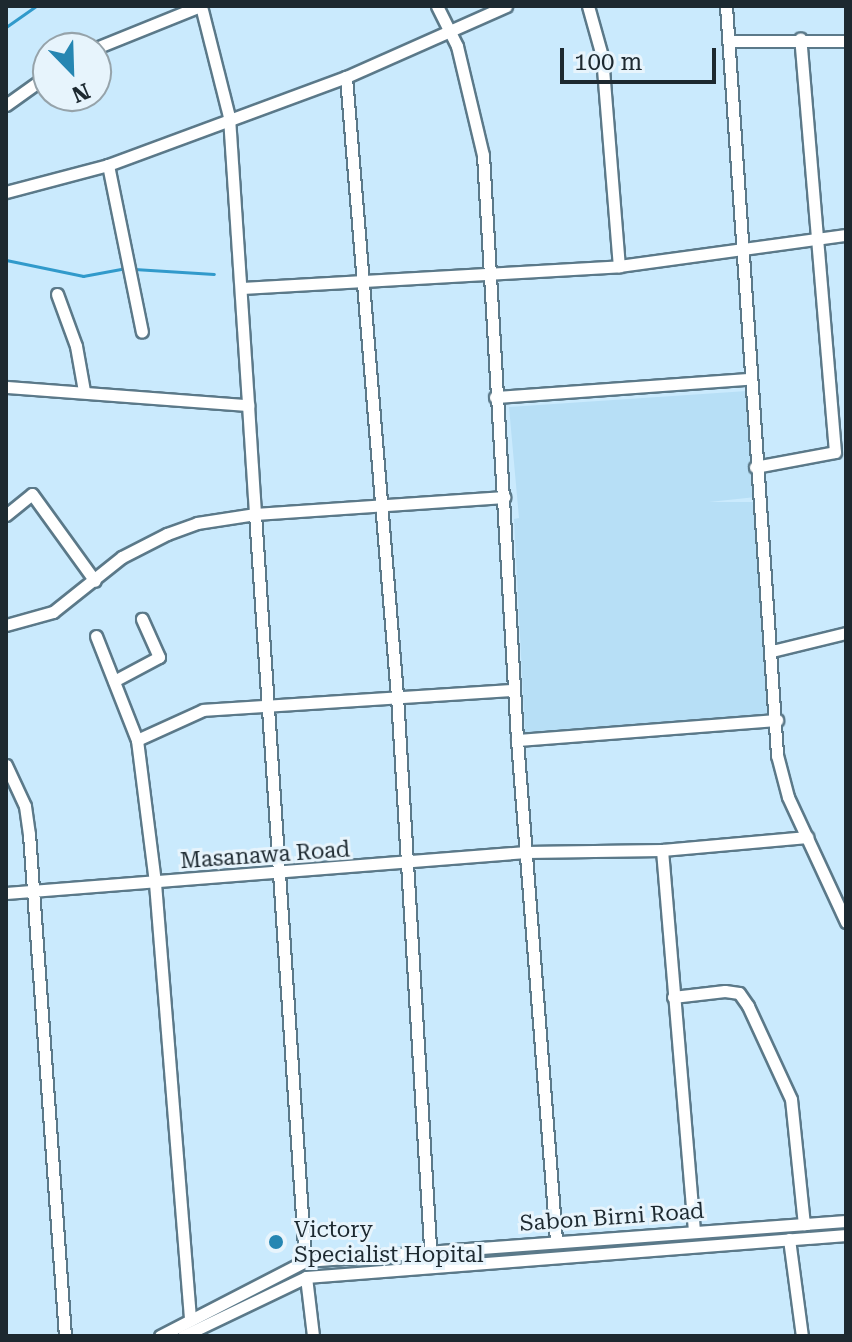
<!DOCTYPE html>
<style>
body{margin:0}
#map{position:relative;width:852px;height:1342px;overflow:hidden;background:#caeafd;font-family:"Roboto Serif",serif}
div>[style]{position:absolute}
.built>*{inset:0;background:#b7dff6}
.stream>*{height:3px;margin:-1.5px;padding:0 1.5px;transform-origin:1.5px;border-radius:1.5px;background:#319acb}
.roads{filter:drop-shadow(2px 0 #5b7989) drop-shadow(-2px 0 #5b7989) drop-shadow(0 2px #5b7989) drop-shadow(0 -2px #5b7989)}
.minor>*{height:11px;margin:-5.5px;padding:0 5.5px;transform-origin:5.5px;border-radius:5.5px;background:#fff}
.dots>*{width:22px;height:22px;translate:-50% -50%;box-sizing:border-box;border:4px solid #e7f4fc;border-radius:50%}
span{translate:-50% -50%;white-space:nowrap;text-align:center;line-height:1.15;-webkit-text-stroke:6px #e7f4fc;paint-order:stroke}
.street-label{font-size:22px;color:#1d2930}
.poi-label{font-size:22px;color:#1d2930}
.left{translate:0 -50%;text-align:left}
.frame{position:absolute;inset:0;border:8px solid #1d2930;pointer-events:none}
.north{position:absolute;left:32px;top:32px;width:80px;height:80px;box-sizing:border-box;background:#e7f4fc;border:2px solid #96a3aa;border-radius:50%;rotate:157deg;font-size:22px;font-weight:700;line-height:32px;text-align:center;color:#1d2930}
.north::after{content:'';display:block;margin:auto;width:28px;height:36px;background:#2686b2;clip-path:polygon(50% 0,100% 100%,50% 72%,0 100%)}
.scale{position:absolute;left:560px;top:48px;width:156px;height:36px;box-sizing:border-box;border:4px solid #1d2930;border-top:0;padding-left:10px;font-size:24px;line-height:28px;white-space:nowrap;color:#1d2930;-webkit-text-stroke:6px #e7f4fc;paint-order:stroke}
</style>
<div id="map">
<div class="built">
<div style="clip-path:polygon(747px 391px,756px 497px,709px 502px,754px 502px,769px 714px,525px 733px,514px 519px,519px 518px,509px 407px)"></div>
</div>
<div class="stream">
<div style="left:6px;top:27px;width:37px;rotate:-35deg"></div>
<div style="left:6px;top:260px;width:79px;rotate:11.7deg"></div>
<div style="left:83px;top:276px;width:44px;rotate:-10.5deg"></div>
<div style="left:134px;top:269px;width:80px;rotate:3.6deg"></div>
</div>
<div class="roads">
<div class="minor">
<div style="left:201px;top:6px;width:114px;rotate:75.8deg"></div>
<div style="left:229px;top:117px;width:289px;rotate:86.2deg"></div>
<div style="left:437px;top:6px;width:45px;rotate:63.4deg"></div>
<div style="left:457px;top:46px;width:112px;rotate:76.6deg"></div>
<div style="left:483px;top:155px;width:586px;rotate:86.67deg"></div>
<div style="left:517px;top:740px;width:502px;rotate:85.54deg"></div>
<div style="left:588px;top:6px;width:52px;rotate:74.4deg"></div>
<div style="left:602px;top:56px;width:211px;rotate:85.4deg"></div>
<div style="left:726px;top:6px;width:751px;rotate:86.1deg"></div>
<div style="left:777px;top:755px;width:43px;rotate:75.3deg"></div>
<div style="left:788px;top:797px;width:138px;rotate:65.1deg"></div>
<div style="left:729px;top:41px;width:117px"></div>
<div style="left:96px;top:48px;width:112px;rotate:-22deg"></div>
<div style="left:346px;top:77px;width:621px;rotate:85.29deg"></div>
<div style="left:397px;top:696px;width:569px;rotate:86.57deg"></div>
<div style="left:6px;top:105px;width:52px;rotate:-35.5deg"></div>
<div style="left:108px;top:165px;width:170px;rotate:78.5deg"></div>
<div style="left:6px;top:192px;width:106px;rotate:-14.8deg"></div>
<div style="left:108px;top:165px;width:254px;rotate:-20.3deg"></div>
<div style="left:346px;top:77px;width:175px;rotate:-23.9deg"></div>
<div style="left:243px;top:288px;width:377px;rotate:-3.3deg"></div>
<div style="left:619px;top:266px;width:229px;rotate:-7.8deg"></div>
<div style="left:57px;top:294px;width:55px;rotate:69.9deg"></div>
<div style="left:76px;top:346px;width:46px;rotate:79.9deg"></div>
<div style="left:6px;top:387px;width:243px;rotate:4.3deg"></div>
<div style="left:248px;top:405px;width:109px;rotate:86.3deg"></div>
<div style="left:255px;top:514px;width:250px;rotate:-3.9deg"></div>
<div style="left:495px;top:397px;width:255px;rotate:-4.1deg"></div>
<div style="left:755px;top:467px;width:81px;rotate:-10.6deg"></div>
<div style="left:835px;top:452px;width:415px;rotate:-94.8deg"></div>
<div style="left:6px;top:515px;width:33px;rotate:-39deg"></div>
<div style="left:32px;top:494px;width:107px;rotate:54.1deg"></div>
<div style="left:6px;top:625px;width:49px;rotate:-15.5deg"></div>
<div style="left:53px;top:612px;width:88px;rotate:-38.6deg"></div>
<div style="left:122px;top:557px;width:51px;rotate:-27.1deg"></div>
<div style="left:167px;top:534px;width:32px;rotate:-20deg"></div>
<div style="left:197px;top:523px;width:59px;rotate:-8.8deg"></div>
<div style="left:255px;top:514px;width:749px;rotate:86.17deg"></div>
<div style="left:96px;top:636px;width:112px;rotate:68.5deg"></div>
<div style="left:137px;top:740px;width:144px;rotate:82.8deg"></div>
<div style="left:155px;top:883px;width:438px;rotate:85.4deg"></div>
<div style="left:772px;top:651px;width:76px;rotate:-13.7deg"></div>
<div style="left:114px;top:681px;width:51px;rotate:-28.1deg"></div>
<div style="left:159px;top:657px;width:42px;rotate:-114.1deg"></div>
<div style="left:137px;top:740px;width:72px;rotate:-24.4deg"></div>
<div style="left:203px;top:710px;width:311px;rotate:-3.7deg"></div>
<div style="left:517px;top:740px;width:261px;rotate:-4.4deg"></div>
<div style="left:6px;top:765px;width:45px;rotate:65.1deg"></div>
<div style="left:25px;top:806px;width:28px;rotate:82deg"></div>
<div style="left:29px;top:834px;width:503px;rotate:85.9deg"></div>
<div style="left:662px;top:850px;width:383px;rotate:85.2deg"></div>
<div style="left:6px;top:893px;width:522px;rotate:-4.51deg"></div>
<div style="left:526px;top:852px;width:136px;rotate:-0.8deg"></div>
<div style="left:662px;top:850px;width:146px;rotate:-5.1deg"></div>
<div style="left:673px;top:997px;width:52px;rotate:-6.6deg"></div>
<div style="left:725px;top:991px;width:14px;rotate:8deg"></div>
<div style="left:739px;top:993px;width:16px;rotate:55deg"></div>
<div style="left:748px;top:1006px;width:102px;rotate:65.2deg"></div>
<div style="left:791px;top:1099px;width:126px;rotate:84.1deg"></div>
<div style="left:789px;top:1239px;width:98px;rotate:82.4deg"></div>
<div style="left:306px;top:1277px;width:59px;rotate:83.2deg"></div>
<div style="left:160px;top:1336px;width:163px;rotate:-27.3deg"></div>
<div style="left:305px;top:1261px;width:542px;rotate:-4.23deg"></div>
<div style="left:183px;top:1336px;width:136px;rotate:-25.6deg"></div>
<div style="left:306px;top:1277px;width:542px;rotate:-4.45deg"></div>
</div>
</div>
<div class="dots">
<div style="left:276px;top:1242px;background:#2686b2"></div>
</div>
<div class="street-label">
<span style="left:265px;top:855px;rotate:-4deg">Masanawa Road</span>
<span style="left:612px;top:1217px;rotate:-4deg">Sabon Birni Road</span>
</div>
<div class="poi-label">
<span class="left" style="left:294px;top:1242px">Victory<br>Specialist Hopital</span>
</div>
<div class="frame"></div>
<div class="north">N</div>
<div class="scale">100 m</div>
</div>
